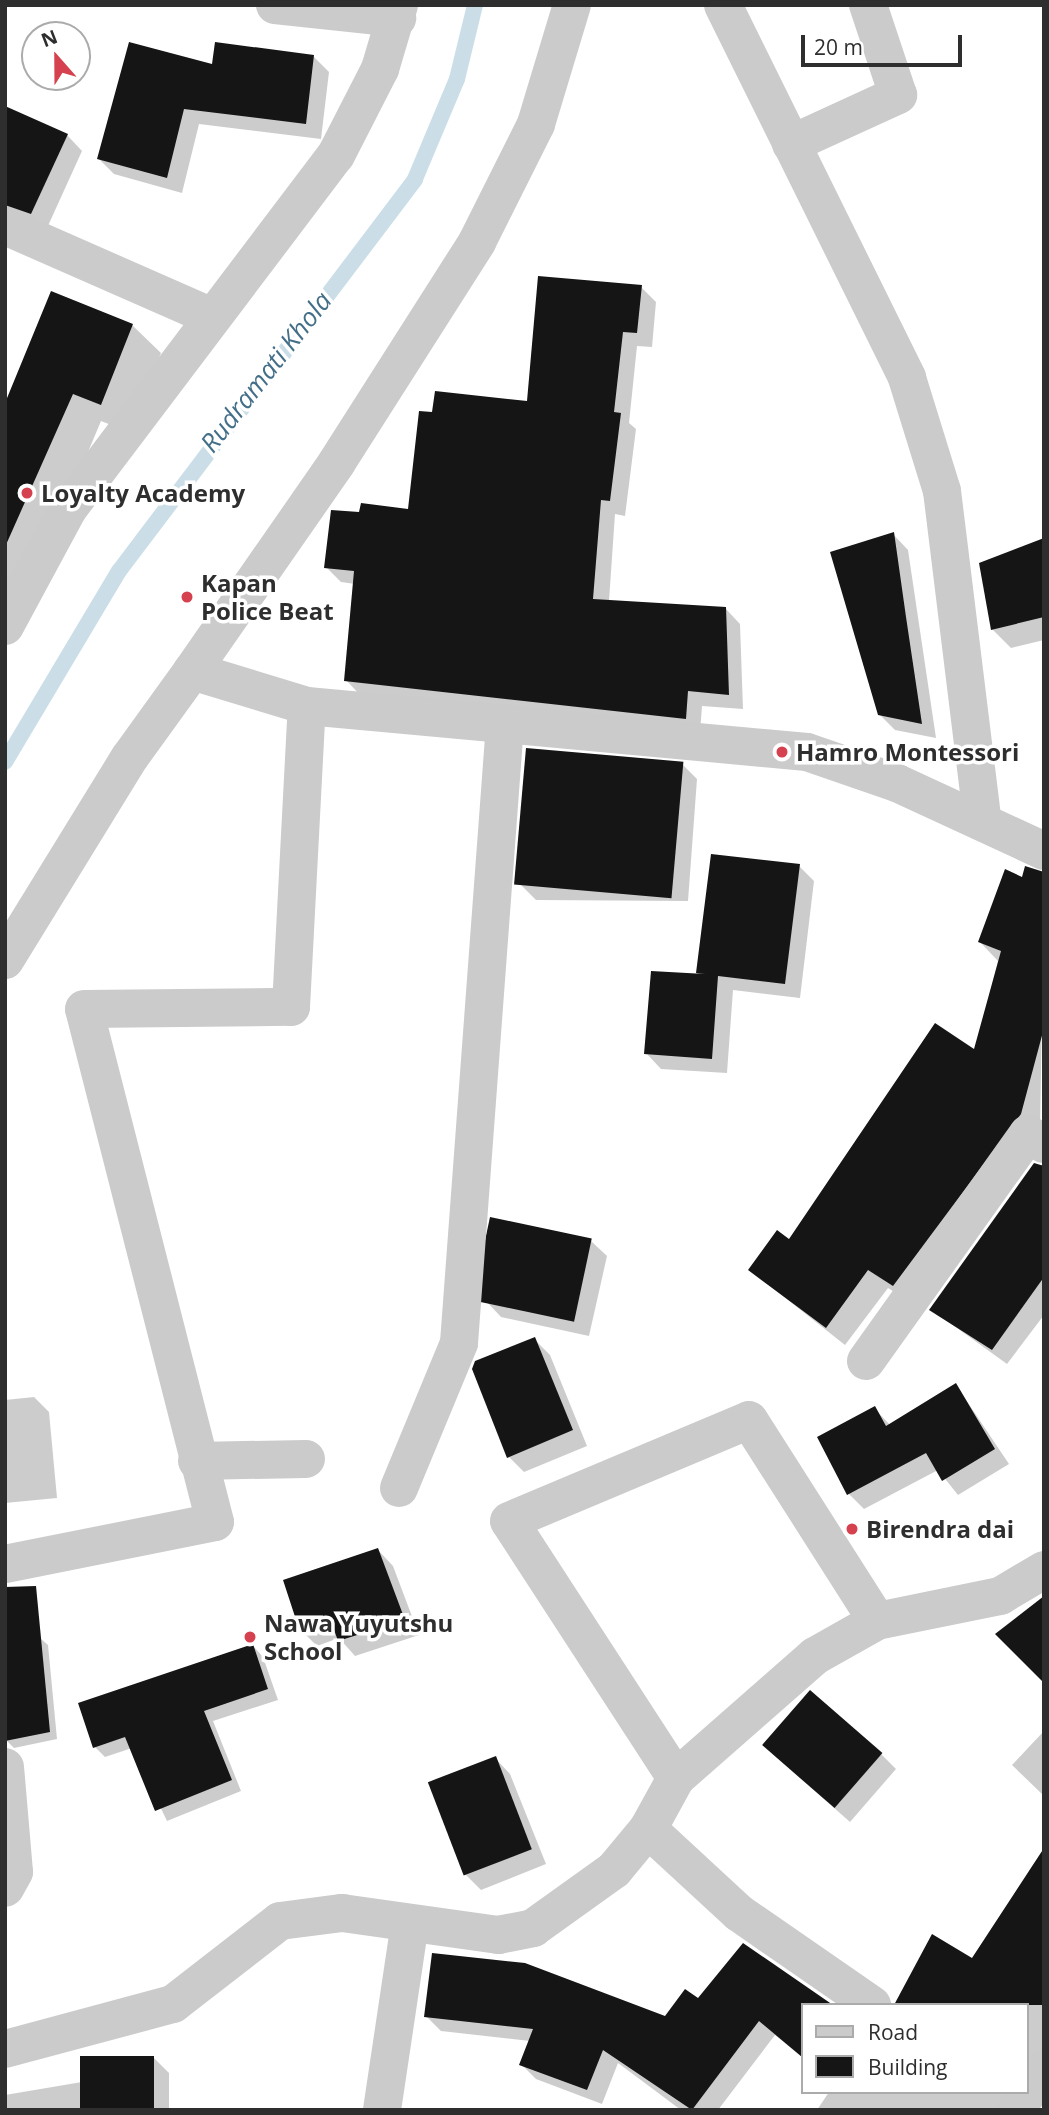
<!DOCTYPE html>
<style>
body{margin:0}
#map{position:relative;width:1049px;height:2115px;overflow:hidden;background:#fff;font-family:"Open Sans",sans-serif}
div>[style]{position:absolute}
.shadow>*{inset:0;background:#0003}
.stream>*{height:16px;margin:-8px;padding:0 8px;transform-origin:8px;border-radius:8px;background:#cbdee8}
.building>*{inset:0;background:#151515;transform-origin:0 0}
.minor>*{height:38px;margin:-19px;padding:0 19px;transform-origin:19px;border-radius:19px;background:#cbcbcb}
.dots>*{width:19px;height:19px;translate:-50% -50%;box-sizing:border-box;border:4px solid #fff;border-radius:50%}
span{translate:-50% -50%;white-space:nowrap;text-align:center;line-height:1.15;-webkit-text-stroke:7px #fff;paint-order:stroke}
.poi-label{font-size:24px;color:#2e2e2e;font-weight:700}
.left{translate:0 -50%;text-align:left}
.water-label{font-size:26px;color:#446f89;font-style:italic}
.frame{position:absolute;inset:0;border:7px solid #2e2e2e;pointer-events:none}
.legend{position:absolute;left:801px;top:2003px;width:228px;height:91px;box-sizing:border-box;background:#fff;border:2px solid #ababab;margin:0;padding:9px 12px;list-style:none;font-size:21px;color:#2e2e2e}
.legend li{display:flex;align-items:center;gap:14px;height:35px}
.legend b{width:35px;border:2px solid #ababab}
.north{position:absolute;left:21px;top:21px;width:70px;height:70px;box-sizing:border-box;background:#fff;border:2px solid #ababab;border-radius:50%;rotate:339deg;font-size:19px;font-weight:700;line-height:28px;text-align:center;color:#2e2e2e}
.north::after{content:'';display:block;margin:auto;width:24px;height:32px;background:#d5414e;clip-path:polygon(50% 0,100% 100%,50% 72%,0 100%)}
.scale{position:absolute;left:801px;top:35px;width:161px;height:32px;box-sizing:border-box;border:4px solid #2e2e2e;border-top:0;padding-left:9px;font-size:21px;line-height:24px;white-space:nowrap;color:#2e2e2e;-webkit-text-stroke:5px #fff;paint-order:stroke}
</style>
<div id="map">
<div class="shadow">
<div style="clip-path:polygon(313px 56px,329px 72px,321px 139px,199px 124px,182px 193px,114px 174px,99px 159px,213px 67px)"></div>
<div style="clip-path:polygon(5px 108px,67px 135px,82px 151px,47px 228px,5px 210px)"></div>
<div style="clip-path:polygon(641px 287px,656px 302px,652px 347px,637px 346px,629px 423px,636px 429px,625px 516px,615px 514px,609px 601px,725px 608px,740px 624px,743px 709px,702px 706px,700px 733px,361px 696px,346px 680px,355px 584px,341px 582px,326px 567px,361px 514px,410px 511px,433px 414px,528px 403px)"></div>
<div style="clip-path:polygon(132px 325px,161px 353px,129px 432px,101px 421px,5px 650px,5px 408px)"></div>
<div style="clip-path:polygon(893px 534px,908px 550px,936px 738px,895px 730px,879px 714px)"></div>
<div style="clip-path:polygon(1044px 540px,1044px 640px,1011px 648px,992px 629px)"></div>
<div style="clip-path:polygon(682px 764px,697px 779px,688px 901px,536px 900px,521px 885px)"></div>
<div style="clip-path:polygon(799px 866px,814px 881px,800px 998px,733px 990px,727px 1073px,661px 1069px,646px 1053px,698px 973px)"></div>
<div style="clip-path:polygon(1044px 889px,1040px 1133px,912px 1303px,888px 1288px,845px 1345px,750px 1270px,789px 1241px,975px 1052px,998px 961px,980px 942px)"></div>
<div style="clip-path:polygon(1035px 1165px,1044px 1165px,1044px 1315px,1007px 1364px,932px 1310px)"></div>
<div style="clip-path:polygon(591px 1241px,607px 1256px,589px 1336px,501px 1317px,486px 1301px)"></div>
<div style="clip-path:polygon(535px 1340px,550px 1355px,587px 1446px,524px 1472px,509px 1457px)"></div>
<div style="clip-path:polygon(956px 1385px,1009px 1464px,958px 1495px,938px 1470px,864px 1509px,849px 1494px,874px 1408px,890px 1425px)"></div>
<div style="clip-path:polygon(34px 1397px,49px 1412px,57px 1498px,5px 1503px,5px 1400px)"></div>
<div style="clip-path:polygon(378px 1550px,393px 1566px,419px 1635px,355px 1656px,339px 1638px,317px 1646px,302px 1631px)"></div>
<div style="clip-path:polygon(40px 1638px,48px 1645px,57px 1739px,14px 1748px,5px 1739px)"></div>
<div style="clip-path:polygon(253px 1646px,263px 1657px,278px 1700px,213px 1721px,241px 1791px,167px 1821px,132px 1748px,105px 1757px,95px 1747px)"></div>
<div style="clip-path:polygon(1044px 1731px,1044px 1796px,1012px 1765px)"></div>
<div style="clip-path:polygon(772px 1753px,881px 1754px,896px 1769px,850px 1822px)"></div>
<div style="clip-path:polygon(495px 1758px,510px 1774px,546px 1864px,481px 1890px,466px 1875px)"></div>
<div style="clip-path:polygon(1044px 1852px,1044px 2072px,1018px 2110px,817px 2110px,829px 2092px,1026px 2092px,1026px 2005px,973px 1960px)"></div>
<div style="clip-path:polygon(698px 2000px,802px 2005px,802px 2057px,775px 2035px,718px 2110px,681px 2110px,618px 2063px,602px 2104px,536px 2079px,521px 2064px,530px 2041px,441px 2031px,426px 2016px,665px 2018px)"></div>
<div style="clip-path:polygon(154px 2058px,169px 2073px,169px 2110px,5px 2110px,5px 2095px,82px 2082px)"></div>
</div>
<div class="stream">
<div style="left:5px;top:762px;width:222px;rotate:-59.2deg"></div>
<div style="left:119px;top:571px;width:491px;rotate:-52.9deg"></div>
<div style="left:415px;top:179px;width:108px;rotate:-67.2deg"></div>
<div style="left:457px;top:79px;width:76px;rotate:-76.3deg"></div>
</div>
<div class="building">
<div style="clip-path:polygon(129px 42px,212px 64px,215px 42px,314px 55px,306px 124px,184px 109px,167px 178px,97px 159px)"></div>
<div style="clip-path:polygon(5px 106px,68px 134px,31px 214px,5px 205px)"></div>
<div style="clip-path:polygon(538px 276px,642px 285px,637px 333px,623px 332px,614px 412px,621px 413px,610px 501px,601px 500px,593px 599px,726px 607px,729px 695px,688px 691px,686px 719px,344px 681px,354px 571px,324px 568px,331px 510px,359px 512px,361px 503px,408px 509px,419px 411px,432px 412px,435px 391px,527px 401px)"></div>
<div style="clip-path:polygon(51px 291px,133px 324px,101px 405px,73px 394px,5px 547px,5px 403px)"></div>
<div style="clip-path:polygon(894px 532px,906px 617px,922px 724px,878px 715px,830px 552px)"></div>
<div style="clip-path:polygon(1044px 538px,1044px 617px,991px 630px,979px 563px)"></div>
<div style="left:526px;top:748px;width:158px;height:137px;rotate:5deg"></div>
<div style="clip-path:polygon(711px 854px,800px 864px,785px 984px,718px 976px,712px 1059px,644px 1054px,651px 971px,705px 974px,696px 973px)"></div>
<div style="clip-path:polygon(1025px 866px,1044px 872px,1044px 1028px,1021px 1114px,893px 1286px,868px 1270px,826px 1328px,748px 1270px,777px 1230px,789px 1239px,935px 1023px,974px 1049px,1001px 951px,978px 942px,1005px 869px,1022px 877px)"></div>
<div style="clip-path:polygon(1034px 1163px,1044px 1166px,1044px 1277px,992px 1350px,929px 1310px)"></div>
<div style="left:490px;top:1217px;width:104px;height:85px;rotate:12deg"></div>
<div style="clip-path:polygon(535px 1337px,573px 1430px,507px 1458px,472px 1369px,475px 1361px)"></div>
<div style="clip-path:polygon(956px 1383px,995px 1449px,942px 1481px,926px 1453px,847px 1495px,817px 1437px,875px 1406px,886px 1426px)"></div>
<div style="clip-path:polygon(378px 1548px,405px 1620px,338px 1641px,331px 1621px,300px 1632px,283px 1580px)"></div>
<div style="clip-path:polygon(36px 1586px,50px 1732px,5px 1741px,5px 1587px)"></div>
<div style="clip-path:polygon(1044px 1596px,1044px 1683px,995px 1634px)"></div>
<div style="clip-path:polygon(253px 1644px,268px 1689px,204px 1711px,232px 1780px,155px 1811px,125px 1737px,93px 1748px,78px 1703px)"></div>
<div style="left:810px;top:1690px;width:96px;height:73px;rotate:41deg"></div>
<div style="left:496px;top:1756px;width:100px;height:73px;rotate:69deg"></div>
<div style="clip-path:polygon(1044px 1848px,1044px 2005px,894px 2005px,932px 1934px,972px 1958px)"></div>
<div style="clip-path:polygon(743px 1943px,833px 2005px,802px 2005px,802px 2057px,759px 2021px,692px 2110px,603px 2050px,587px 2090px,519px 2065px,533px 2029px,424px 2017px,432px 1953px,525px 1963px,665px 2016px,685px 1989px,698px 1998px)"></div>
<div style="left:154px;top:2056px;width:54px;height:74px;rotate:90deg"></div>
</div>
<div class="minor">
<div style="left:275px;top:5px;width:123px;rotate:6.1deg"></div>
<div style="left:723px;top:5px;width:416px;rotate:63.7deg"></div>
<div style="left:907px;top:378px;width:118px;rotate:72.8deg"></div>
<div style="left:942px;top:491px;width:330px;rotate:83deg"></div>
<div style="left:791px;top:144px;width:118px;rotate:-24.6deg"></div>
<div style="left:898px;top:95px;width:95px;rotate:-108.4deg"></div>
<div style="left:5px;top:226px;width:226px;rotate:23.7deg"></div>
<div style="left:5px;top:626px;width:133px;rotate:-61.7deg"></div>
<div style="left:68px;top:509px;width:444px;rotate:-52.9deg"></div>
<div style="left:336px;top:155px;width:97px;rotate:-62.9deg"></div>
<div style="left:380px;top:69px;width:67px;rotate:-73.5deg"></div>
<div style="left:192px;top:671px;width:254px;rotate:-55.2deg"></div>
<div style="left:337px;top:462px;width:261px;rotate:-57.5deg"></div>
<div style="left:477px;top:242px;width:132px;rotate:-63.4deg"></div>
<div style="left:536px;top:124px;width:124px;rotate:-73.2deg"></div>
<div style="left:5px;top:960px;width:238px;rotate:-58.4deg"></div>
<div style="left:130px;top:757px;width:106px;rotate:-54.2deg"></div>
<div style="left:192px;top:671px;width:120px;rotate:16.9deg"></div>
<div style="left:307px;top:706px;width:502px;rotate:5.26deg"></div>
<div style="left:807px;top:752px;width:95px;rotate:19deg"></div>
<div style="left:897px;top:783px;width:162px;rotate:24.8deg"></div>
<div style="left:866px;top:1361px;width:279px;rotate:-54.5deg"></div>
<div style="left:1028px;top:1134px;width:19px;rotate:32deg"></div>
<div style="left:197px;top:1461px;width:109px;rotate:-1.1deg"></div>
<div style="left:399px;top:1488px;width:157px;rotate:-67.5deg"></div>
<div style="left:459px;top:1343px;width:621px;rotate:-85.75deg"></div>
<div style="left:5px;top:1564px;width:214px;rotate:-11.3deg"></div>
<div style="left:215px;top:1522px;width:529px;rotate:-104.32deg"></div>
<div style="left:84px;top:1009px;width:207px;rotate:-0.6deg"></div>
<div style="left:291px;top:1007px;width:301px;rotate:-87deg"></div>
<div style="left:5px;top:1767px;width:105px;rotate:85.1deg"></div>
<div style="left:14px;top:1872px;width:18px;rotate:119deg"></div>
<div style="left:676px;top:1778px;width:306px;rotate:-123deg"></div>
<div style="left:509px;top:1521px;width:260px;rotate:-22.8deg"></div>
<div style="left:749px;top:1420px;width:238px;rotate:57.5deg"></div>
<div style="left:648px;top:1829px;width:124px;rotate:42.7deg"></div>
<div style="left:739px;top:1913px;width:162px;rotate:34.7deg"></div>
<div style="left:5px;top:2049px;width:174px;rotate:-15deg"></div>
<div style="left:173px;top:2004px;width:135px;rotate:-37.8deg"></div>
<div style="left:280px;top:1921px;width:63px;rotate:-7.4deg"></div>
<div style="left:342px;top:1913px;width:158px;rotate:8deg"></div>
<div style="left:498px;top:1935px;width:36px;rotate:-11deg"></div>
<div style="left:533px;top:1928px;width:100px;rotate:-35.6deg"></div>
<div style="left:614px;top:1870px;width:53px;rotate:-50.3deg"></div>
<div style="left:648px;top:1829px;width:58px;rotate:-61.2deg"></div>
<div style="left:676px;top:1778px;width:185px;rotate:-41.3deg"></div>
<div style="left:815px;top:1656px;width:71px;rotate:-29.4deg"></div>
<div style="left:877px;top:1621px;width:126px;rotate:-11.5deg"></div>
<div style="left:1000px;top:1596px;width:51px;rotate:-30.6deg"></div>
<div style="left:382px;top:2110px;width:189px;rotate:-81.5deg"></div>
<div style="left:1016px;top:2110px;width:50px;rotate:-55.7deg"></div>
</div>
<div class="dots">
<div style="left:27px;top:493px;background:#d5414e"></div>
<div style="left:187px;top:597px;background:#d5414e"></div>
<div style="left:782px;top:752px;background:#d5414e"></div>
<div style="left:852px;top:1529px;background:#d5414e"></div>
<div style="left:250px;top:1637px;background:#d5414e"></div>
</div>
<div class="poi-label">
<span class="left" style="left:41px;top:493px">Loyalty Academy</span>
<span class="left" style="left:201px;top:597px">Kapan<br>Police Beat</span>
<span class="left" style="left:796px;top:752px">Hamro Montessori</span>
<span class="left" style="left:866px;top:1529px">Birendra dai</span>
<span class="left" style="left:264px;top:1637px">Nawa Yuyutshu<br>School</span>
</div>
<div class="water-label">
<span style="left:266px;top:372px;rotate:-52deg">Rudramati Khola</span>
</div>
<div class="frame"></div>
<ul class="legend">
<li><b style="height:9px;background:#cbcbcb"></b>Road</li>
<li><b style="height:19px;background:#151515"></b>Building</li>
</ul>
<div class="north">N</div>
<div class="scale">20 m</div>
</div>
